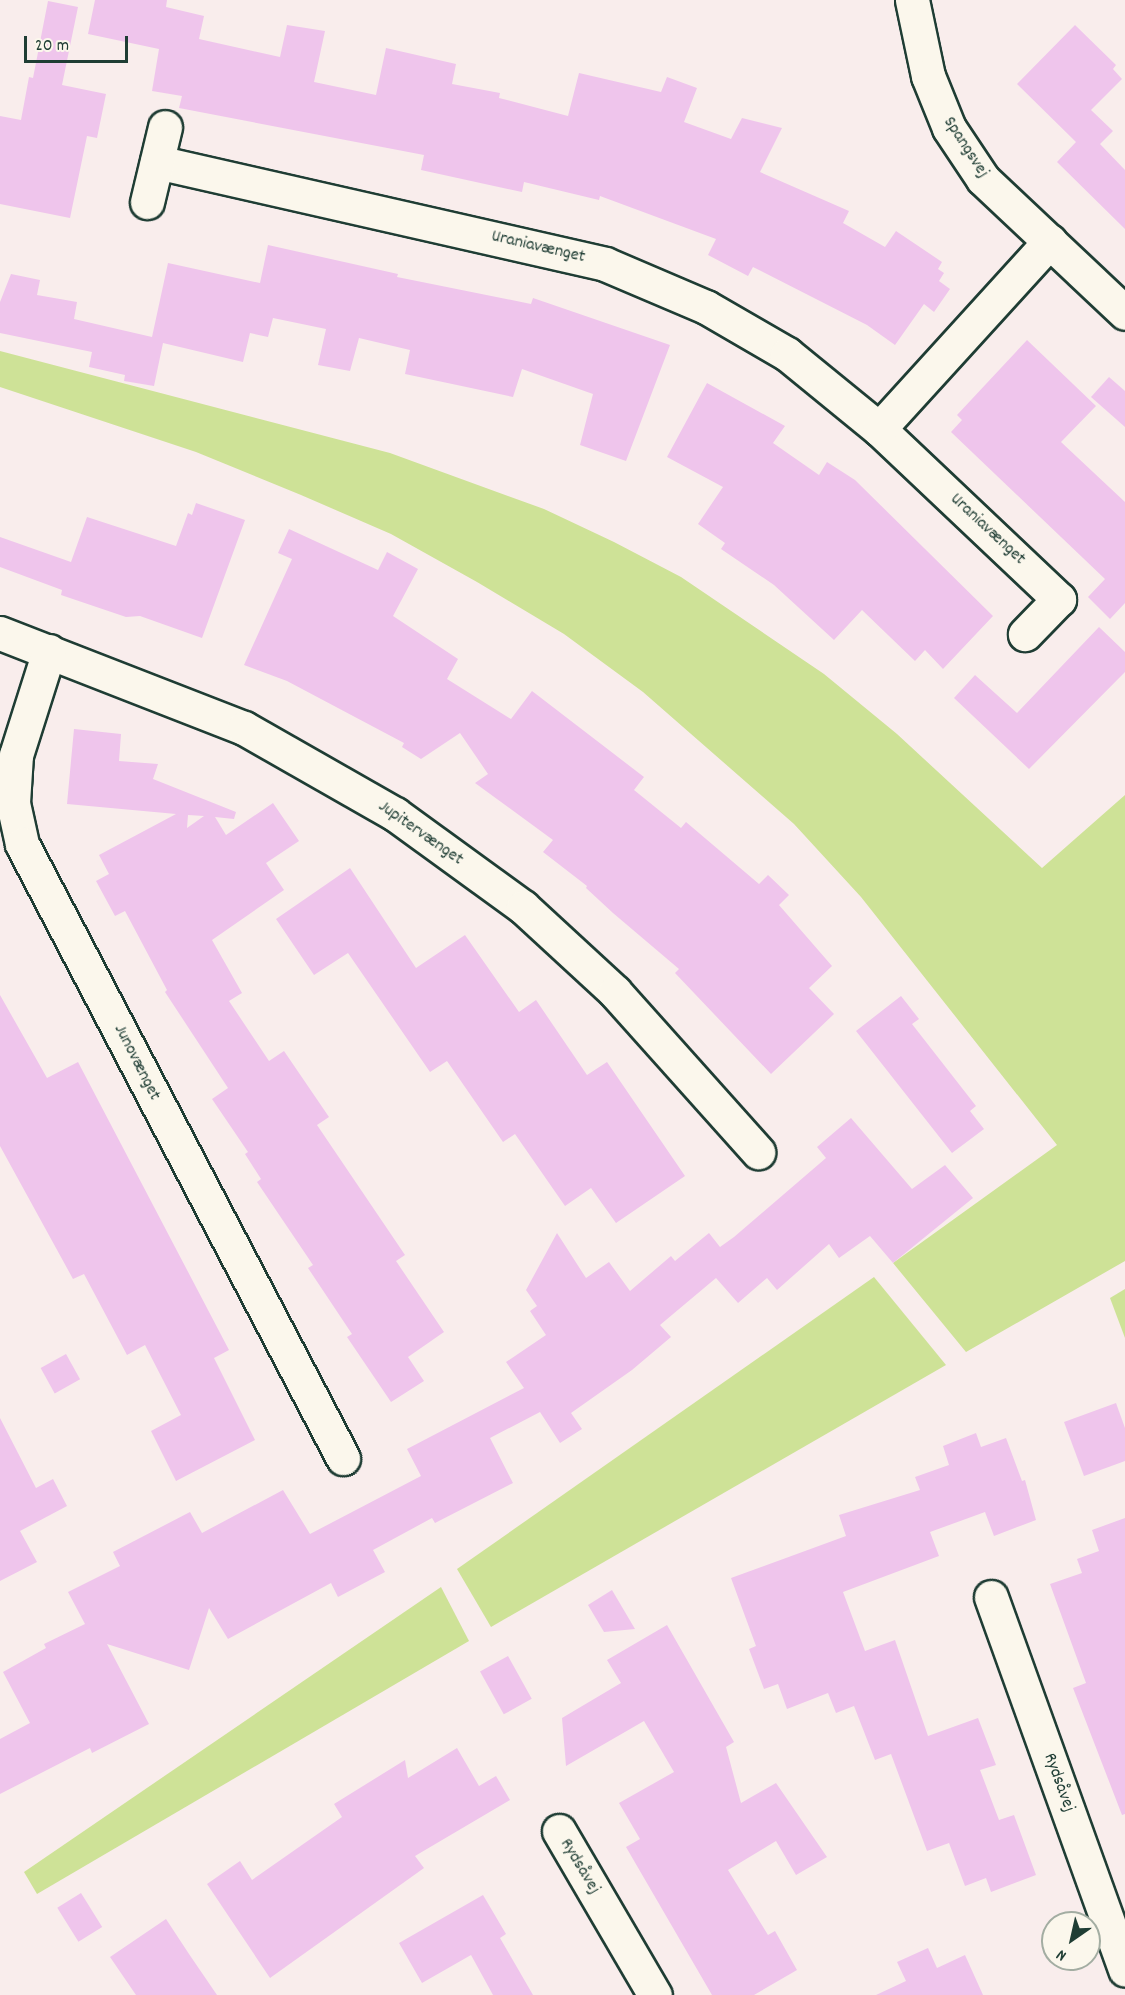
<!DOCTYPE html>
<meta charset="utf-8">
<style>
body{margin:0}
#map{position:relative;width:1125px;height:1995px;overflow:hidden;background:#f9edec;font-family:Dekko,sans-serif}
div>[style]{position:absolute}
.green>*{inset:0;background:#cee297}
.building>*{inset:0;background:#efc5ec;transform-origin:0 0}
.roads{filter:drop-shadow(2px 0 #1f3d34) drop-shadow(-2px 0 #1f3d34) drop-shadow(0 2px #1f3d34) drop-shadow(0 -2px #1f3d34)}
.minor>*{height:33px;margin:-16.5px;padding:0 16.5px;transform-origin:16.5px;border-radius:16.5px;background:#fbf7ec}
span{translate:-50% -50%;white-space:nowrap;text-align:center;line-height:1.15;-webkit-text-stroke:5px #fbf7ec;paint-order:stroke}
.street-label{font-size:18px;color:#1f3d34}
.north{position:absolute;left:1041px;top:1911px;width:60px;height:60px;box-sizing:border-box;background:#fbf7ec;border:2px solid #a3ada2;border-radius:50%;rotate:214deg;font-size:16px;font-weight:700;line-height:24px;text-align:center;color:#1f3d34}
.north::after{content:'';display:block;margin:auto;width:21px;height:27px;background:#1f3d34;clip-path:polygon(50% 0,100% 100%,50% 72%,0 100%)}
.scale{position:absolute;left:24px;top:36px;width:104px;height:27px;box-sizing:border-box;border:3px solid #1f3d34;border-top:0;padding-left:8px;font-size:18px;line-height:21px;white-space:nowrap;color:#1f3d34;-webkit-text-stroke:4px #fbf7ec;paint-order:stroke}
</style>
<div id="map">
<div class="green">
<div style="clip-path:polygon(0 351px,390px 453px,544px 509px,614px 542px,681px 577px,824px 674px,897px 734px,1042px 868px,1125px 795px,1125px 1261px,966px 1352px,893px 1263px,1057px 1145px,861px 897px,794px 824px,643px 692px,564px 634px,477px 582px,391px 534px,301px 495px,196px 452px,0 387px)"></div>
<div style="clip-path:polygon(874px 1277px,946px 1365px,491px 1627px,457px 1569px)"></div>
<div style="clip-path:polygon(1125px 1289px,1125px 1338px,1110px 1298px)"></div>
<div style="clip-path:polygon(441px 1587px,469px 1641px,37px 1894px,24px 1872px)"></div>
</div>
<div class="building">
<div style="clip-path:polygon(95px 0,167px 0,166px 7px,204px 16px,199px 39px,280px 57px,287px 25px,325px 31px,314px 82px,376px 95px,386px 48px,456px 64px,452px 84px,500px 93px,499px 98px,568px 116px,579px 73px,661px 92px,667px 77px,697px 88px,684px 122px,731px 139px,742px 118px,782px 128px,760px 172px,849px 211px,843px 223px,885px 247px,896px 231px,942px 262px,938px 269px,944px 273px,939px 281px,950px 289px,934px 312px,924px 304px,895px 345px,867px 325px,753px 267px,748px 276px,708px 255px,716px 239px,600px 196px,599px 200px,524px 182px,522px 192px,421px 170px,424px 155px,179px 108px,182px 96px,152px 91px,159px 49px,88px 34px)"></div>
<div style="clip-path:polygon(48px 1px,78px 7px,62px 85px,106px 94px,97px 138px,87px 136px,70px 218px,0 204px,0 116px,21px 120px,29px 77px,33px 78px)"></div>
<div style="clip-path:polygon(1075px 25px,1116px 65px,1113px 69px,1122px 79px,1091px 110px,1113px 131px,1100px 144px,1125px 170px,1125px 229px,1057px 162px,1076px 142px,1017px 84px)"></div>
<div style="clip-path:polygon(268px 245px,398px 274px,397px 277px,531px 304px,533px 298px,670px 345px,626px 461px,580px 445px,593px 394px,522px 369px,513px 397px,405px 374px,410px 350px,359px 338px,350px 371px,318px 365px,326px 329px,273px 318px,268px 337px,250px 333px,243px 362px,163px 343px,154px 386px,124px 381px,125px 375px,89px 367px,92px 352px,0 333px,0 302px,11px 274px,40px 280px,37px 295px,77px 302px,74px 319px,152px 337px,168px 263px,260px 283px)"></div>
<div style="clip-path:polygon(1027px 340px,1096px 406px,1061px 442px,1125px 502px,1125px 603px,1110px 619px,1088px 597px,1105px 579px,951px 432px,962px 420px,957px 415px)"></div>
<div style="clip-path:polygon(1109px 377px,1125px 391px,1125px 427px,1091px 397px)"></div>
<div style="clip-path:polygon(707px 383px,785px 426px,773px 443px,819px 475px,827px 462px,855px 480px,993px 616px,943px 669px,925px 650px,915px 661px,862px 610px,834px 640px,774px 585px,721px 549px,725px 543px,698px 524px,723px 487px,667px 457px)"></div>
<div style="clip-path:polygon(196px 503px,245px 520px,202px 638px,140px 616px,126px 617px,61px 595px,62px 590px,0 567px,0 537px,71px 562px,87px 517px,176px 546px,188px 513px,192px 515px)"></div>
<div style="clip-path:polygon(289px 529px,378px 570px,387px 552px,418px 569px,393px 616px,458px 659px,447px 679px,511px 719px,532px 691px,644px 777px,634px 790px,681px 828px,686px 822px,759px 884px,768px 875px,789px 895px,779px 905px,832px 966px,809px 988px,834px 1014px,771px 1074px,675px 973px,679px 969px,613px 913px,586px 888px,587px 886px,543px 852px,553px 840px,475px 783px,488px 774px,460px 733px,421px 759px,402px 747px,404px 743px,287px 681px,244px 665px,292px 559px,278px 553px)"></div>
<div style="clip-path:polygon(1099px 627px,1125px 652px,1125px 672px,1029px 769px,954px 698px,975px 675px,1017px 713px)"></div>
<div style="clip-path:polygon(evenodd,74px 729px,121px 734px,119px 761px,158px 764px,153px 779px,236px 812px,234px 819px,215px 817px,226px 835px,273px 803px,299px 841px,266px 863px,284px 890px,212px 940px,242px 993px,229px 1001px,269px 1061px,284px 1051px,329px 1117px,317px 1125px,405px 1255px,396px 1261px,444px 1332px,408px 1357px,424px 1381px,391px 1402px,347px 1337px,352px 1334px,308px 1268px,313px 1265px,257px 1182px,261px 1179px,245px 1154px,248px 1152px,212px 1099px,228px 1088px,165px 992px,167px 990px,125px 911px,115px 916px,96px 881px,109px 874px,99px 855px,176px 814px,67px 804px,74px 729px,188px 815px,204px 816px,187px 828px,188px 815px)"></div>
<div style="clip-path:polygon(350px 868px,416px 968px,465px 935px,519px 1012px,536px 1000px,587px 1075px,607px 1062px,685px 1176px,616px 1223px,591px 1188px,565px 1206px,515px 1134px,503px 1142px,447px 1061px,430px 1072px,348px 953px,314px 975px,276px 919px)"></div>
<div style="clip-path:polygon(0 995px,47px 1078px,78px 1062px,229px 1350px,214px 1358px,255px 1440px,176px 1481px,151px 1431px,181px 1415px,145px 1345px,127px 1355px,84px 1274px,73px 1279px,0 1146px)"></div>
<div style="clip-path:polygon(901px 996px,919px 1019px,912px 1024px,976px 1106px,970px 1111px,984px 1129px,952px 1153px,856px 1031px)"></div>
<div style="clip-path:polygon(851px 1118px,912px 1189px,945px 1165px,973px 1198px,893px 1263px,870px 1236px,839px 1258px,829px 1244px,777px 1290px,767px 1278px,738px 1303px,716px 1278px,660px 1325px,671px 1337px,632px 1370px,571px 1413px,582px 1429px,560px 1443px,540px 1412px,490px 1438px,513px 1483px,435px 1523px,432px 1518px,373px 1550px,385px 1572px,338px 1597px,331px 1583px,228px 1639px,209px 1608px,189px 1670px,107px 1644px,149px 1724px,92px 1753px,90px 1748px,0 1794px,0 1739px,30px 1723px,3px 1672px,46px 1648px,44px 1644px,85px 1624px,68px 1592px,120px 1566px,113px 1552px,190px 1512px,202px 1533px,283px 1490px,310px 1534px,421px 1476px,407px 1449px,524px 1388px,506px 1362px,546px 1335px,530px 1311px,537px 1306px,526px 1290px,557px 1233px,586px 1278px,609px 1262px,630px 1291px,671px 1256px,675px 1261px,709px 1233px,720px 1247px,734px 1237px,826px 1158px,817px 1147px)"></div>
<div style="left:66px;top:1354px;width:29px;height:29px;rotate:61deg"></div>
<div style="clip-path:polygon(1116px 1403px,1125px 1428px,1125px 1461px,1084px 1476px,1064px 1422px)"></div>
<div style="clip-path:polygon(0 1418px,36px 1488px,53px 1479px,67px 1506px,20px 1531px,37px 1562px,0 1581px)"></div>
<div style="clip-path:polygon(976px 1433px,981px 1447px,1006px 1438px,1022px 1481px,1025px 1480px,1036px 1520px,994px 1536px,985px 1512px,930px 1532px,939px 1556px,843px 1592px,865px 1651px,895px 1640px,928px 1736px,978px 1718px,996px 1765px,980px 1770px,999px 1820px,1014px 1815px,1036px 1875px,991px 1892px,986px 1878px,965px 1886px,949px 1843px,927px 1851px,891px 1754px,875px 1760px,854px 1706px,836px 1713px,828px 1693px,787px 1709px,778px 1684px,764px 1689px,749px 1649px,756px 1646px,731px 1578px,846px 1536px,839px 1515px,920px 1490px,915px 1477px,949px 1465px,943px 1446px)"></div>
<div style="clip-path:polygon(1125px 1518px,1125px 1814px,1122px 1815px,1073px 1688px,1086px 1683px,1050px 1584px,1082px 1573px,1077px 1559px,1099px 1551px,1092px 1530px)"></div>
<div style="clip-path:polygon(612px 1590px,635px 1629px,604px 1632px,588px 1605px)"></div>
<div style="clip-path:polygon(667px 1625px,734px 1742px,726px 1747px,741px 1803px,776px 1783px,827px 1857px,796px 1875px,776px 1841px,728px 1870px,768px 1935px,775px 1931px,797px 1970px,754px 1995px,712px 1995px,626px 1847px,640px 1839px,619px 1803px,674px 1772px,644px 1721px,566px 1766px,562px 1718px,621px 1683px,607px 1660px)"></div>
<div style="left:508px;top:1656px;width:49px;height:32px;rotate:61deg"></div>
<div style="clip-path:polygon(457px 1748px,479px 1786px,496px 1776px,510px 1800px,415px 1856px,424px 1868px,270px 1978px,207px 1884px,240px 1861px,252px 1880px,342px 1817px,334px 1804px,405px 1760px,408px 1778px)"></div>
<div style="left:81px;top:1893px;width:40px;height:28px;rotate:58deg"></div>
<div style="clip-path:polygon(483px 1895px,506px 1934px,500px 1938px,533px 1995px,493px 1995px,471px 1955px,422px 1983px,399px 1943px)"></div>
<div style="clip-path:polygon(166px 1919px,189px 1954px,217px 1995px,136px 1995px,110px 1957px)"></div>
<div style="clip-path:polygon(928px 1948px,937px 1968px,965px 1955px,983px 1995px,876px 1995px,906px 1981px,897px 1962px)"></div>
</div>
<div class="roads">
<div class="minor">
<div style="left:912px;top:0;width:78px;rotate:78.1deg"></div>
<div style="left:928px;top:76px;width:56px;rotate:68deg"></div>
<div style="left:949px;top:128px;width:61px;rotate:56.3deg"></div>
<div style="left:983px;top:179px;width:195px;rotate:43.3deg"></div>
<div style="left:157px;top:162px;width:459px;rotate:12.8deg"></div>
<div style="left:605px;top:264px;width:110px;rotate:23.1deg"></div>
<div style="left:706px;top:307px;width:94px;rotate:30.1deg"></div>
<div style="left:787px;top:354px;width:119px;rotate:39.2deg"></div>
<div style="left:879px;top:429px;width:248px;rotate:43.4deg"></div>
<div style="left:1059px;top:599px;width:49px;rotate:134.2deg"></div>
<div style="left:147px;top:202px;width:77px;rotate:-76.5deg"></div>
<div style="left:879px;top:429px;width:254px;rotate:-47.7deg"></div>
<div style="left:0;top:633px;width:262px;rotate:21.3deg"></div>
<div style="left:244px;top:728px;width:174px;rotate:29.7deg"></div>
<div style="left:395px;top:814px;width:158px;rotate:36deg"></div>
<div style="left:523px;top:907px;width:125px;rotate:42.7deg"></div>
<div style="left:615px;top:992px;width:215px;rotate:48.2deg"></div>
<div style="left:49px;top:651px;width:109px;rotate:107.6deg"></div>
<div style="left:16px;top:755px;width:48px;rotate:93.6deg"></div>
<div style="left:13px;top:803px;width:42px;rotate:77.6deg"></div>
<div style="left:22px;top:844px;width:693px;rotate:62.4deg"></div>
<div style="left:991px;top:1597px;width:396px;rotate:70.2deg"></div>
<div style="left:559px;top:1831px;width:190px;rotate:59.7deg"></div>
</div>
</div>
<div class="street-label">
<span style="left:965px;top:148px;rotate:57deg">Spangsvej</span>
<span style="left:538px;top:248px;rotate:13deg">Uraniavænget</span>
<span style="left:987px;top:530px;rotate:43deg">Uraniavænget</span>
<span style="left:420px;top:834px;rotate:35deg">Jupitervænget</span>
<span style="left:136px;top:1063px;rotate:63deg">Junovænget</span>
<span style="left:1058px;top:1783px;rotate:70deg">Rydsåvej</span>
<span style="left:579px;top:1867px;rotate:59deg">Rydsåvej</span>
</div>
<div class="north">N</div>
<div class="scale">20 m</div>
</div>
